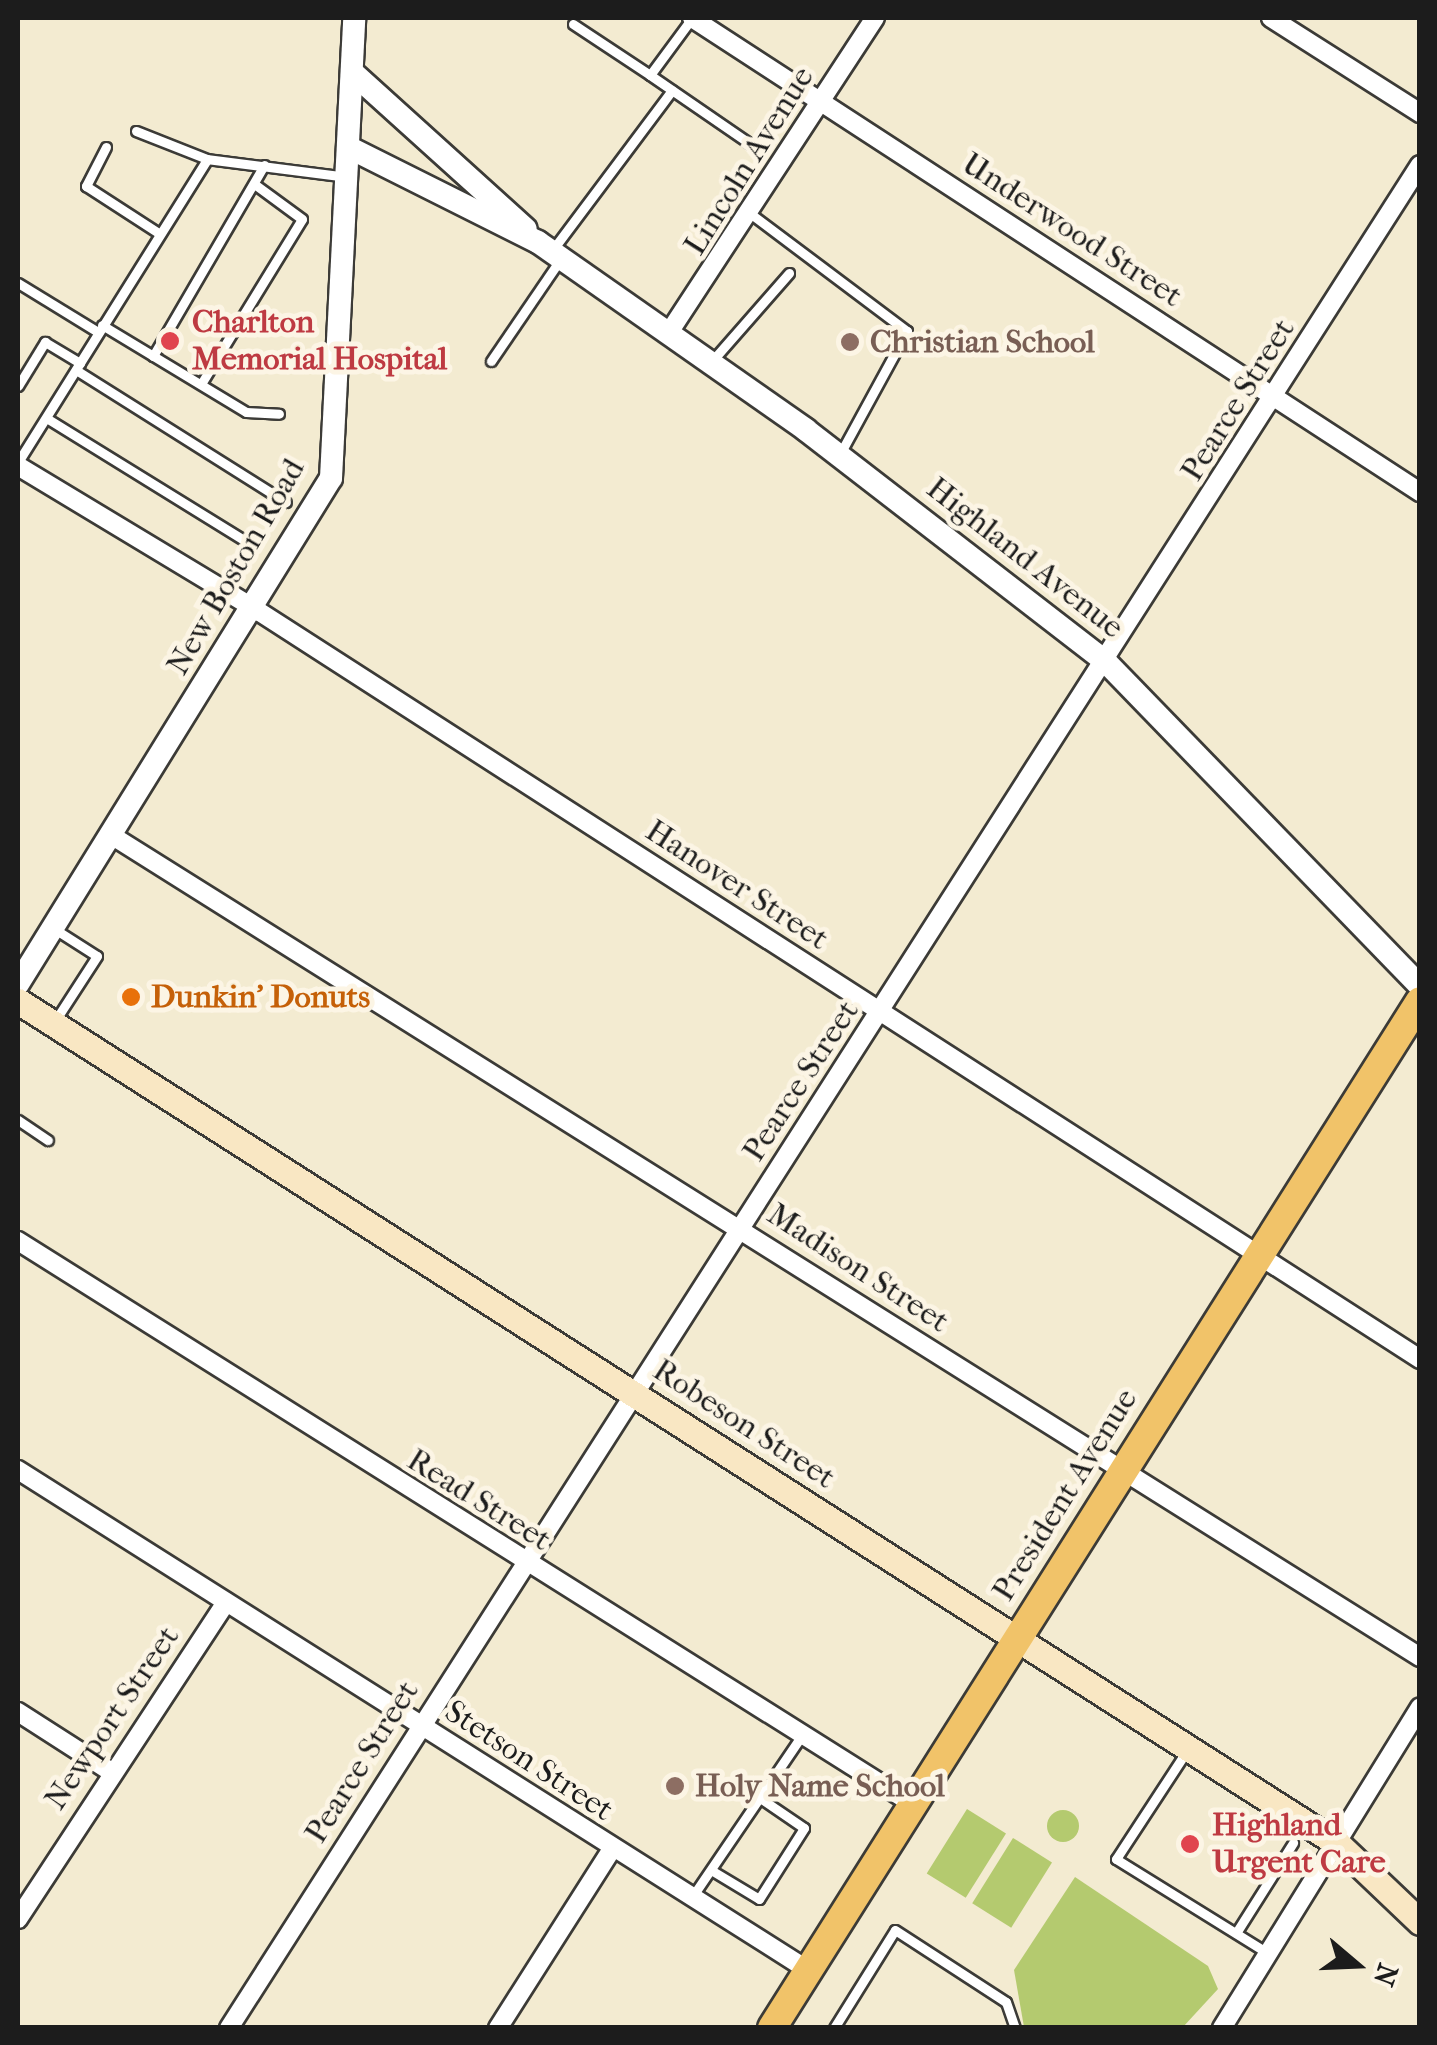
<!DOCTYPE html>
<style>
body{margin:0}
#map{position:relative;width:1437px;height:2045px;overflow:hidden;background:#f3ebd1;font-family:"IM FELL French Canon",serif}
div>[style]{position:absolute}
.green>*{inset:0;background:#b4ca6f;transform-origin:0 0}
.round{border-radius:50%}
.roads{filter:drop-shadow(2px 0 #3c3b37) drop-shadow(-2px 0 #3c3b37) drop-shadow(0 2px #3c3b37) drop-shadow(0 -2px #3c3b37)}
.service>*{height:9px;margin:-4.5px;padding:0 4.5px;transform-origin:4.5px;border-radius:4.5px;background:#fff}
.minor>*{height:18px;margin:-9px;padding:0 9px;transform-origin:9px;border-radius:9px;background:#fff}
.tertiary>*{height:22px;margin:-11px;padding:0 11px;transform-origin:11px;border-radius:11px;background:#fff}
.secondary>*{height:25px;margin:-12.5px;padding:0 12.5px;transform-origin:12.5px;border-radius:12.5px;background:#f9e7c3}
.primary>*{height:28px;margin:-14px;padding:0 14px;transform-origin:14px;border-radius:14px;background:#f1c369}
.dots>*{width:28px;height:28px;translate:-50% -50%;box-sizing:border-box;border:5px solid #fcf5e5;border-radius:50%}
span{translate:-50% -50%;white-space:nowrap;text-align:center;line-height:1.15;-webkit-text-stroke:10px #fcf5e5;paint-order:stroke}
.street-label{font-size:32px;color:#1c1c1c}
.health-label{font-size:32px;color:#be3a42;font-weight:700}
.left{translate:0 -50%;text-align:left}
.education-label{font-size:32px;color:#785e54;font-weight:700}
.food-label{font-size:32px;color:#c56008;font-weight:700}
.frame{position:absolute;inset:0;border:20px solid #1c1c1c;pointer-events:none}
.north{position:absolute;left:1307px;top:1915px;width:100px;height:100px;-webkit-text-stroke:8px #fcf5e5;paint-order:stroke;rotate:109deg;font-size:28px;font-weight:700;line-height:40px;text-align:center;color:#1c1c1c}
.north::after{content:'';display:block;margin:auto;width:35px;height:45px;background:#1c1c1c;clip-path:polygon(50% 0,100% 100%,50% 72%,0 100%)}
</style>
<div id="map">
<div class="green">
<div style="left:967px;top:1809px;width:46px;height:76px;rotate:32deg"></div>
<div class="round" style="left:1047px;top:1810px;width:32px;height:32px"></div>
<div style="left:1013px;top:1838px;width:46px;height:77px;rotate:32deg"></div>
<div style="clip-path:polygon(1075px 1877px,1208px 1966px,1218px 1989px,1183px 2027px,1024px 2027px,1014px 1970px)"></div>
</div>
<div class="roads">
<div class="service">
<div style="left:573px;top:24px;width:92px;rotate:33.5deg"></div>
<div style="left:650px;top:75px;width:71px;rotate:-53.6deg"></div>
<div style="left:650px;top:75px;width:132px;rotate:34.5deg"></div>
<div style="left:136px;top:131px;width:76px;rotate:21.5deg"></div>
<div style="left:106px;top:147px;width:44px;rotate:117.1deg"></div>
<div style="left:86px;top:186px;width:85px;rotate:32.9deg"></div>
<div style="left:751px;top:214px;width:195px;rotate:36.9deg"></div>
<div style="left:907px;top:331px;width:140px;rotate:118.6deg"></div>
<div style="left:551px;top:252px;width:202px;rotate:-53.2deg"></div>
<div style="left:18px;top:283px;width:94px;rotate:31.5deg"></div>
<div style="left:102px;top:325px;width:168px;rotate:31.1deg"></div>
<div style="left:246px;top:412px;width:33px;rotate:3deg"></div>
<div style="left:153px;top:356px;width:221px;rotate:-59.8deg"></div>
<div style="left:491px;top:361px;width:122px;rotate:-55.7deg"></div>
<div style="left:712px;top:361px;width:117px;rotate:-48.8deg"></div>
<div style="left:76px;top:370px;width:248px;rotate:32.2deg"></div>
<div style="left:201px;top:384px;width:193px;rotate:-58.5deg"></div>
<div style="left:302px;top:219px;width:56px;rotate:-143.7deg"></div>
<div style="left:18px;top:386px;width:52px;rotate:-58.5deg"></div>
<div style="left:45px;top:342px;width:41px;rotate:31deg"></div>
<div style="left:48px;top:419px;width:238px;rotate:31.7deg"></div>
<div style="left:18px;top:462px;width:357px;rotate:-58deg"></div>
<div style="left:207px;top:159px;width:141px;rotate:7.3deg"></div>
<div style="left:53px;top:928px;width:52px;rotate:32.5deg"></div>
<div style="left:97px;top:956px;width:77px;rotate:122.9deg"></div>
<div style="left:18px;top:1120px;width:36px;rotate:34deg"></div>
<div style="left:1186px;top:1752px;width:128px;rotate:123.2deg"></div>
<div style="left:1116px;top:1859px;width:180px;rotate:31.8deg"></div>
<div style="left:711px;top:1870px;width:56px;rotate:31.1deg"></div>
<div style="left:759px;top:1899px;width:84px;rotate:-57.6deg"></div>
<div style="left:804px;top:1828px;width:53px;rotate:-145.7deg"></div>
<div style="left:692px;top:1897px;width:196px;rotate:-55.8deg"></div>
<div style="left:1236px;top:1933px;width:107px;rotate:-57.7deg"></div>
<div style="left:834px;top:2028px;width:115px;rotate:-58.1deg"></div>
<div style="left:895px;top:1930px;width:132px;rotate:33deg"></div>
<div style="left:1006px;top:2002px;width:28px;rotate:71deg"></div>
</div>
<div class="minor">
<div style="left:692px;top:18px;width:869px;rotate:33.07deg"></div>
<div style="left:1271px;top:18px;width:177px;rotate:32.5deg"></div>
<div style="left:668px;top:334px;width:378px;rotate:-56.8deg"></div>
<div style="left:18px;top:466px;width:277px;rotate:31.1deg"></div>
<div style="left:255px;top:609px;width:1386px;rotate:32.77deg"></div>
<div style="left:111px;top:835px;width:1546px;rotate:32.13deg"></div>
<div style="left:18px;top:1241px;width:1057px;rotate:32.17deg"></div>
<div style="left:18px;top:1470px;width:935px;rotate:32.33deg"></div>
<div style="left:18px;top:1712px;width:109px;rotate:32.7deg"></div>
<div style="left:18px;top:1919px;width:379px;rotate:-56.7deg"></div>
<div style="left:229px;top:2028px;width:2211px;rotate:-57.41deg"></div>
<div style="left:498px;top:2028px;width:212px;rotate:-57.5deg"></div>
<div style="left:1222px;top:2028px;width:377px;rotate:-58.3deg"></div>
</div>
<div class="tertiary">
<div style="left:352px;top:72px;width:234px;rotate:42.1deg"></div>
<div style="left:352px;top:149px;width:208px;rotate:26.6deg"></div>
<div style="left:538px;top:242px;width:327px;rotate:35deg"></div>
<div style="left:806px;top:430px;width:379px;rotate:37.7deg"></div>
<div style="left:1106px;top:662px;width:451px;rotate:45.9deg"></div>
<div style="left:18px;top:984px;width:595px;rotate:-58.26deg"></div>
<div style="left:331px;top:478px;width:461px;rotate:-87.1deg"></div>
</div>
<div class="secondary">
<div style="left:18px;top:1001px;width:1566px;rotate:32.56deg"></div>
<div style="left:1338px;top:1844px;width:113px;rotate:43.6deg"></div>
</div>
<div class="primary">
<div style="left:772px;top:2028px;width:1214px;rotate:-57.75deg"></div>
</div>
</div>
<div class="dots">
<div style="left:170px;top:341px;background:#e0444e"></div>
<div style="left:850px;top:342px;background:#8d6e63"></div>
<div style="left:131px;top:997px;background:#e8710a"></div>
<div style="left:675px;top:1786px;background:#8d6e63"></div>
<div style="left:1190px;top:1844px;background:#e0444e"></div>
</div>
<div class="street-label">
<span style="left:749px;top:161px;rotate:-58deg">Lincoln Avenue</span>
<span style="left:1072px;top:230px;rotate:33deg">Underwood Street</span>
<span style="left:1238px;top:400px;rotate:-58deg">Pearce Street</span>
<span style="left:1025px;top:558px;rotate:38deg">Highland Avenue</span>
<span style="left:236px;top:567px;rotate:-60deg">New Boston Road</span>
<span style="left:737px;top:885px;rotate:33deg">Hanover Street</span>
<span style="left:801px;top:1081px;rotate:-57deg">Pearce Street</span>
<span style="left:858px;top:1268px;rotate:33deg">Madison Street</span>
<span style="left:744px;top:1424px;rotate:33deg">Robeson Street</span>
<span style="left:1065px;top:1495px;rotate:-58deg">President Avenue</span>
<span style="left:479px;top:1500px;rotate:32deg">Read Street</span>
<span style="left:112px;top:1718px;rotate:-56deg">Newport Street</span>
<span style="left:529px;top:1761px;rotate:33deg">Stetson Street</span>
<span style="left:362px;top:1762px;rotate:-58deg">Pearce Street</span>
</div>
<div class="health-label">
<span class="left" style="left:192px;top:341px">Charlton<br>Memorial Hospital</span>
<span class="left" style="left:1212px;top:1844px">Highland<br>Urgent Care</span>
</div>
<div class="education-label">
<span class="left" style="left:870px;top:342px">Christian School</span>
<span class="left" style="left:695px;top:1786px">Holy Name School</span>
</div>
<div class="food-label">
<span class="left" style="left:151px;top:997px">Dunkin' Donuts</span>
</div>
<div class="frame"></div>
<div class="north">N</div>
</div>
